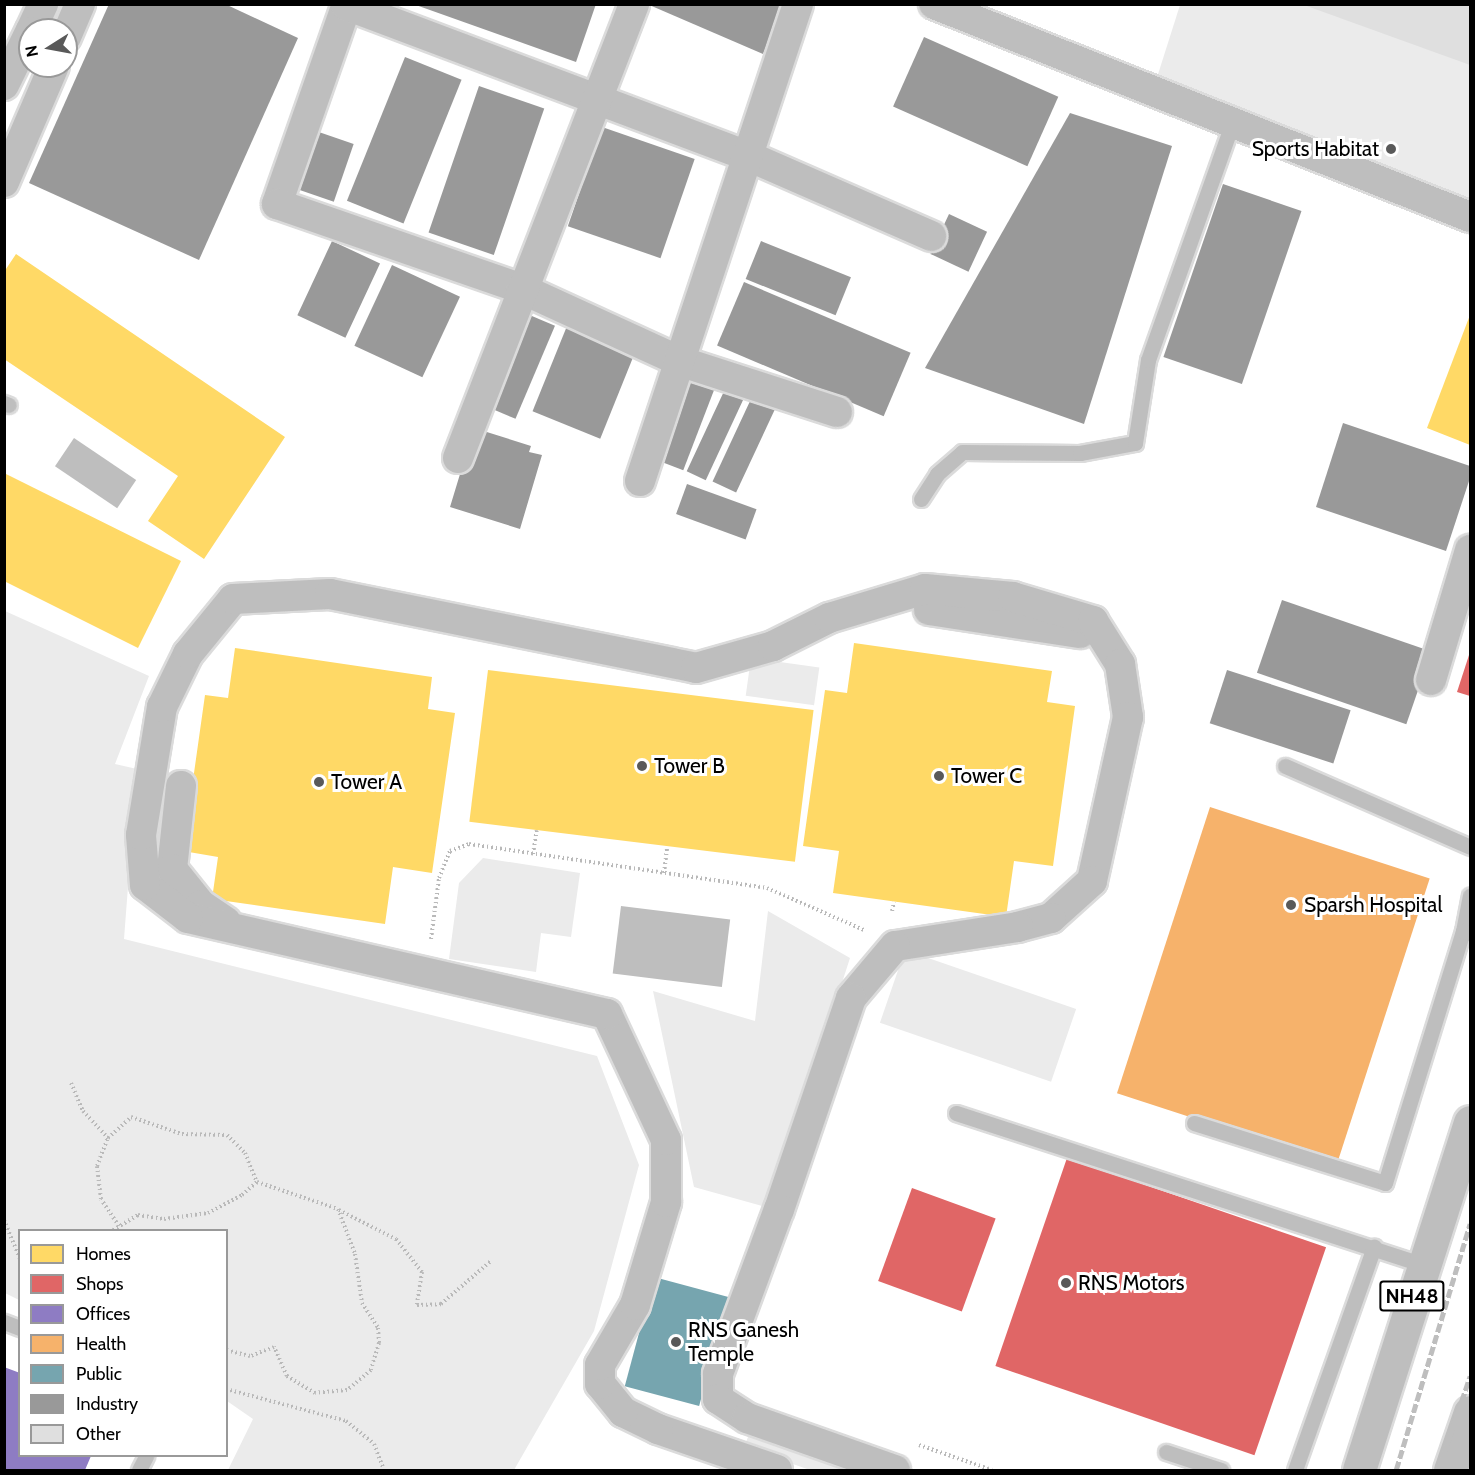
<!DOCTYPE html>
<style>
body{margin:0}
#map{position:relative;width:1475px;height:1475px;overflow:hidden;background:#fff;font-family:Cabin,sans-serif}
div>[style]{position:absolute}
.green>*{inset:0;background:#ebebeb;transform-origin:0 0}
.water>*{inset:0;background:#bebebe;transform-origin:0 0}
.homes>*{inset:0;background:#ffd966;transform-origin:0 0}
.shops>*{inset:0;background:#e06666;transform-origin:0 0}
.offices>*{inset:0;background:#8e7cc3}
.health>*{inset:0;background:#f6b26b;transform-origin:0 0}
.public>*{inset:0;background:#76a5af;transform-origin:0 0}
.industry>*{inset:0;background:#999;transform-origin:0 0}
.building>*{inset:0;background:#dfdfdf}
.path>*{height:4px;margin-top:-2px;transform-origin:0;background:repeating-linear-gradient(90deg,#b9b9b9 0 1.5px,transparent 0 4.5px)}
.roads{filter:drop-shadow(2px 0 #dbdbdb) drop-shadow(-2px 0 #dbdbdb) drop-shadow(0 2px #dbdbdb) drop-shadow(0 -2px #dbdbdb)}
.lane>*{height:15px;margin:-7.5px;padding:0 7.5px;transform-origin:7.5px;border-radius:7.5px;background:#bebebe}
.street>*{height:30px;margin:-15px;padding:0 15px;transform-origin:15px;border-radius:15px;background:#bebebe}
.highway>*{height:33px;margin:-16.5px;padding:0 16.5px;transform-origin:16.5px;border-radius:16.5px;background:#bebebe}
.rail>*{height:4.5px;margin-top:-2.25px;transform-origin:0;background:repeating-linear-gradient(90deg,#bebebe 0 9px,transparent 0 12px)}
.dots>*{width:16px;height:16px;translate:-50% -50%;box-sizing:border-box;border:3px solid #fff;border-radius:50%}
span{translate:-50% -50%;white-space:nowrap;text-align:center;line-height:1.15;-webkit-text-stroke:6px #fff;paint-order:stroke}
.shield-label span{padding:2px 4px;background:#fff;border:2px solid;border-radius:4px;-webkit-text-stroke-width:0}
.shield-label{font-size:20px;color:#000;font-weight:700}
.poi-label{font-size:21px;color:#000}
.right{translate:-100% -50%;text-align:right}
.left{translate:0 -50%;text-align:left}
.frame{position:absolute;inset:0;border:6px solid #000;pointer-events:none}
.legend{position:absolute;left:18px;top:1229px;width:210px;height:228px;box-sizing:border-box;background:#fff;border:2px solid #999;margin:0;padding:8px 10px;list-style:none;font-size:18px;color:#000}
.legend li{display:flex;align-items:center;gap:12px;height:30px}
.legend b{width:30px;border:2px solid #999}
.north{position:absolute;left:18px;top:18px;width:60px;height:60px;box-sizing:border-box;background:#fff;border:2px solid #999;border-radius:50%;rotate:259deg;font-size:16px;font-weight:700;line-height:24px;text-align:center;color:#000}
.north::after{content:'';display:block;margin:auto;width:21px;height:27px;background:#595959;clip-path:polygon(50% 0,100% 100%,50% 72%,0 100%)}
</style>
<div id="map">
<div class="green">
<div style="clip-path:polygon(1180px 5px,1470px 5px,1470px 208px,1153px 90px)"></div>
<div style="clip-path:polygon(5px 611px,149px 676px,115px 764px,137px 769px,124px 939px,597px 1056px,639px 1165px,594px 1331px,514px 1470px,228px 1470px,253px 1419px,227px 1401px,226px 1230px,20px 1230px,19px 1300px,5px 1293px)"></div>
<div style="left:751px;top:658px;width:69px;height:38px;rotate:8deg"></div>
<div style="clip-path:polygon(483px 858px,580px 873px,571px 937px,541px 933px,536px 972px,449px 959px,459px 883px)"></div>
<div style="clip-path:polygon(768px 911px,850px 958px,769px 1208px,694px 1187px,653px 991px,755px 1021px)"></div>
<div style="left:905px;top:950px;width:181px;height:77px;rotate:19deg"></div>
<div style="clip-path:polygon(750px 1432px,859px 1470px,810px 1470px,744px 1447px)"></div>
</div>
<div class="water">
<div style="left:74px;top:438px;width:75px;height:34px;rotate:34deg"></div>
<div style="left:621px;top:906px;width:110px;height:68px;rotate:7deg"></div>
</div>
<div class="homes">
<div style="clip-path:polygon(16px 254px,285px 437px,204px 559px,148px 521px,178px 476px,4px 359px,4px 272px)"></div>
<div style="clip-path:polygon(1470px 315px,1470px 445px,1427px 428px)"></div>
<div style="clip-path:polygon(4px 473px,181px 561px,138px 648px,4px 581px)"></div>
<div style="clip-path:polygon(854px 643px,1052px 671px,1047px 702px,1075px 706px,1053px 866px,1014px 861px,1006px 917px,833px 893px,839px 851px,803px 846px,825px 690px,847px 693px)"></div>
<div style="clip-path:polygon(235px 648px,432px 677px,428px 709px,455px 713px,432px 873px,393px 867px,385px 924px,212px 899px,218px 857px,183px 851px,205px 695px,228px 698px)"></div>
<div style="left:488px;top:670px;width:328px;height:153px;rotate:7deg"></div>
</div>
<div class="shops">
<div style="clip-path:polygon(1470px 652px,1470px 696px,1457px 692px)"></div>
<div style="left:1067px;top:1158px;width:274px;height:220px;rotate:19deg"></div>
<div style="left:912px;top:1188px;width:89px;height:99px;rotate:20deg"></div>
</div>
<div class="offices">
<div style="clip-path:polygon(4px 1367px,20px 1373px,20px 1456px,91px 1456px,85px 1470px,4px 1470px)"></div>
</div>
<div class="health">
<div style="left:1210px;top:807px;width:231px;height:301px;rotate:18deg"></div>
</div>
<div class="public">
<div style="left:654px;top:1277px;width:77px;height:113px;rotate:15deg"></div>
</div>
<div class="industry">
<div style="clip-path:polygon(109px 4px,225px 4px,298px 38px,199px 260px,29px 183px)"></div>
<div style="clip-path:polygon(413px 4px,596px 4px,576px 62px)"></div>
<div style="clip-path:polygon(647px 4px,784px 4px,763px 54px)"></div>
<div style="left:924px;top:37px;width:147px;height:76px;rotate:24deg"></div>
<div style="left:405px;top:57px;width:61px;height:155px;rotate:22deg"></div>
<div style="left:479px;top:86px;width:69px;height:155px;rotate:19deg"></div>
<div style="clip-path:polygon(1070px 113px,1172px 146px,1084px 424px,925px 368px)"></div>
<div style="left:602px;top:127px;width:98px;height:105px;rotate:19deg"></div>
<div style="left:313px;top:130px;width:43px;height:61px;rotate:19deg"></div>
<div style="left:1223px;top:184px;width:83px;height:183px;rotate:19deg"></div>
<div style="left:949px;top:214px;width:42px;height:44px;rotate:25deg"></div>
<div style="left:332px;top:241px;width:53px;height:82px;rotate:25deg"></div>
<div style="left:761px;top:241px;width:97px;height:41px;rotate:22deg"></div>
<div style="left:392px;top:265px;width:75px;height:89px;rotate:25deg"></div>
<div style="left:744px;top:282px;width:181px;height:69px;rotate:23deg"></div>
<div style="left:520px;top:311px;width:38px;height:101px;rotate:23deg"></div>
<div style="left:567px;top:326px;width:73px;height:92px;rotate:22deg"></div>
<div style="left:690px;top:369px;width:30px;height:97px;rotate:21deg"></div>
<div style="left:726px;top:387px;width:21px;height:93px;rotate:25deg"></div>
<div style="left:751px;top:399px;width:26px;height:91px;rotate:25deg"></div>
<div style="clip-path:polygon(1343px 423px,1470px 466px,1470px 478px,1446px 551px,1316px 507px)"></div>
<div style="clip-path:polygon(474px 428px,531px 446px,529px 452px,542px 455px,520px 529px,450px 507px)"></div>
<div style="left:687px;top:484px;width:74px;height:32px;rotate:20deg"></div>
<div style="left:1282px;top:600px;width:158px;height:77px;rotate:19deg"></div>
<div style="left:1227px;top:670px;width:130px;height:56px;rotate:18deg"></div>
</div>
<div class="building">
<div style="clip-path:polygon(1304px 5px,1470px 5px,1470px 65px)"></div>
</div>
<div class="path">
<div style="left:533px;top:854px;width:24px;rotate:-81deg"></div>
<div style="left:664px;top:873px;width:26px;rotate:-83deg"></div>
<div style="left:892px;top:911px;width:9px;rotate:-77deg"></div>
<div style="left:431px;top:939px;width:62px;rotate:-82.5deg"></div>
<div style="left:439px;top:878px;width:29px;rotate:-68deg"></div>
<div style="left:450px;top:851px;width:20px;rotate:-20deg"></div>
<div style="left:469px;top:844px;width:301px;rotate:8.4deg"></div>
<div style="left:767px;top:888px;width:106px;rotate:23.4deg"></div>
<div style="left:71px;top:1083px;width:30px;rotate:67deg"></div>
<div style="left:83px;top:1111px;width:37px;rotate:47deg"></div>
<div style="left:339px;top:1210px;width:64px;rotate:27deg"></div>
<div style="left:396px;top:1239px;width:42px;rotate:51.8deg"></div>
<div style="left:422px;top:1272px;width:33px;rotate:99deg"></div>
<div style="left:417px;top:1305px;width:24px;rotate:-2deg"></div>
<div style="left:441px;top:1304px;width:67px;rotate:-40.8deg"></div>
<div style="left:4px;top:1220px;width:42px;rotate:67.7deg"></div>
<div style="left:119px;top:1226px;width:32px;rotate:-124deg"></div>
<div style="left:101px;top:1199px;width:33px;rotate:-97deg"></div>
<div style="left:97px;top:1166px;width:30px;rotate:-69deg"></div>
<div style="left:108px;top:1138px;width:31px;rotate:-42deg"></div>
<div style="left:131px;top:1117px;width:54px;rotate:18.4deg"></div>
<div style="left:182px;top:1134px;width:45px;rotate:1.3deg"></div>
<div style="left:227px;top:1135px;width:25px;rotate:45deg"></div>
<div style="left:245px;top:1153px;width:31px;rotate:68deg"></div>
<div style="left:113px;top:1230px;width:29px;rotate:-31deg"></div>
<div style="left:138px;top:1215px;width:26px;rotate:9deg"></div>
<div style="left:164px;top:1219px;width:44px;rotate:-7.8deg"></div>
<div style="left:208px;top:1213px;width:38px;rotate:-28deg"></div>
<div style="left:242px;top:1195px;width:20px;rotate:-41deg"></div>
<div style="left:257px;top:1182px;width:85px;rotate:18.4deg"></div>
<div style="left:338px;top:1209px;width:48px;rotate:69.3deg"></div>
<div style="left:355px;top:1254px;width:49px;rotate:81.9deg"></div>
<div style="left:362px;top:1303px;width:30px;rotate:57deg"></div>
<div style="left:378px;top:1328px;width:15px;rotate:86deg"></div>
<div style="left:379px;top:1343px;width:28px;rotate:107deg"></div>
<div style="left:371px;top:1370px;width:31px;rotate:140deg"></div>
<div style="left:347px;top:1390px;width:32px;rotate:175deg"></div>
<div style="left:315px;top:1393px;width:33px;rotate:-149deg"></div>
<div style="left:287px;top:1376px;width:32px;rotate:-114deg"></div>
<div style="left:274px;top:1347px;width:26px;rotate:159deg"></div>
<div style="left:250px;top:1356px;width:25px;rotate:-166deg"></div>
<div style="left:226px;top:1389px;width:124px;rotate:14.9deg"></div>
<div style="left:346px;top:1421px;width:36px;rotate:39deg"></div>
<div style="left:374px;top:1444px;width:28px;rotate:69deg"></div>
<div style="left:919px;top:1445px;width:77px;rotate:18.9deg"></div>
</div>
<div class="roads">
<div class="lane">
<div style="left:4px;top:403px;width:5px;rotate:22deg"></div>
<div style="left:921px;top:499px;width:30px;rotate:-57deg"></div>
<div style="left:937px;top:474px;width:33px;rotate:-41deg"></div>
<div style="left:962px;top:452px;width:118px;rotate:0.5deg"></div>
<div style="left:1080px;top:453px;width:56px;rotate:-10.3deg"></div>
<div style="left:1135px;top:443px;width:84px;rotate:-81.1deg"></div>
<div style="left:1148px;top:360px;width:251px;rotate:-70.4deg"></div>
<div style="left:1285px;top:766px;width:202px;rotate:23.6deg"></div>
<div style="left:1463px;top:931px;width:36px;rotate:-79deg"></div>
<div style="left:956px;top:1113px;width:490px;rotate:18deg"></div>
<div style="left:1194px;top:1123px;width:200px;rotate:17.4deg"></div>
<div style="left:1385px;top:1183px;width:264px;rotate:-72.8deg"></div>
<div style="left:1463px;top:931px;width:7px;rotate:16deg"></div>
<div style="left:4px;top:1322px;width:17px;rotate:21deg"></div>
<div style="left:1166px;top:1452px;width:58px;rotate:18.1deg"></div>
<div style="left:139px;top:1470px;width:16px;rotate:-63deg"></div>
<div style="left:1295px;top:1470px;width:237px;rotate:-70.5deg"></div>
</div>
<div class="street">
<div style="left:347px;top:4px;width:212px;rotate:109.3deg"></div>
<div style="left:277px;top:204px;width:259px;rotate:19.1deg"></div>
<div style="left:522px;top:289px;width:173px;rotate:24.6deg"></div>
<div style="left:679px;top:361px;width:166px;rotate:17.9deg"></div>
<div style="left:934px;top:4px;width:577px;rotate:21.67deg"></div>
<div style="left:346px;top:5px;width:429px;rotate:20.6deg"></div>
<div style="left:748px;top:156px;width:200px;rotate:23.6deg"></div>
<div style="left:31px;top:30px;width:29px;rotate:-65deg"></div>
<div style="left:66px;top:37px;width:36px;rotate:-67deg"></div>
<div style="left:4px;top:85px;width:59px;rotate:-63.9deg"></div>
<div style="left:4px;top:182px;width:126px;rotate:-66.7deg"></div>
<div style="left:458px;top:458px;width:487px;rotate:-68.8deg"></div>
<div style="left:640px;top:481px;width:502px;rotate:-71.67deg"></div>
<div style="left:929px;top:610px;width:153px;rotate:8.7deg"></div>
<div style="left:1431px;top:680px;width:136px;rotate:-73.3deg"></div>
<div style="left:181px;top:786px;width:83px;rotate:96.2deg"></div>
<div style="left:172px;top:869px;width:46px;rotate:51.1deg"></div>
<div style="left:201px;top:905px;width:30px;rotate:34deg"></div>
<div style="left:777px;top:1470px;width:126px;rotate:-161deg"></div>
<div style="left:658px;top:1429px;width:39px;rotate:-154deg"></div>
<div style="left:623px;top:1412px;width:36px;rotate:-129deg"></div>
<div style="left:600px;top:1384px;width:19px;rotate:-90deg"></div>
<div style="left:600px;top:1365px;width:69px;rotate:-59.7deg"></div>
<div style="left:635px;top:1305px;width:108px;rotate:-73.2deg"></div>
<div style="left:666px;top:1202px;width:62px;rotate:-90deg"></div>
<div style="left:666px;top:1140px;width:139px;rotate:-115.1deg"></div>
<div style="left:607px;top:1014px;width:430px;rotate:-167.1deg"></div>
<div style="left:188px;top:918px;width:54px;rotate:-142.5deg"></div>
<div style="left:145px;top:885px;width:50px;rotate:-94.6deg"></div>
<div style="left:141px;top:835px;width:130px;rotate:-80.7deg"></div>
<div style="left:162px;top:707px;width:59px;rotate:-63.9deg"></div>
<div style="left:188px;top:654px;width:71px;rotate:-50.7deg"></div>
<div style="left:233px;top:599px;width:97px;rotate:-3deg"></div>
<div style="left:330px;top:594px;width:373px;rotate:11.4deg"></div>
<div style="left:696px;top:668px;width:80px;rotate:-15.9deg"></div>
<div style="left:773px;top:646px;width:63px;rotate:-26.6deg"></div>
<div style="left:829px;top:618px;width:100px;rotate:-16.8deg"></div>
<div style="left:925px;top:589px;width:88px;rotate:5.2deg"></div>
<div style="left:1013px;top:597px;width:84px;rotate:16.7deg"></div>
<div style="left:1093px;top:621px;width:51px;rotate:57.9deg"></div>
<div style="left:1120px;top:664px;width:54px;rotate:81.4deg"></div>
<div style="left:1128px;top:717px;width:168px;rotate:102.4deg"></div>
<div style="left:1092px;top:881px;width:55px;rotate:137.9deg"></div>
<div style="left:1051px;top:918px;width:34px;rotate:165deg"></div>
<div style="left:1018px;top:927px;width:124px;rotate:171.2deg"></div>
<div style="left:895px;top:946px;width:68px;rotate:130.2deg"></div>
<div style="left:851px;top:998px;width:223px;rotate:108.8deg"></div>
<div style="left:779px;top:1209px;width:176px;rotate:110.3deg"></div>
<div style="left:718px;top:1374px;width:25px;rotate:90deg"></div>
<div style="left:718px;top:1399px;width:35px;rotate:33deg"></div>
<div style="left:747px;top:1418px;width:157px;rotate:19.4deg"></div>
</div>
<div class="highway">
<div style="left:1359px;top:1470px;width:365px;rotate:-72.3deg"></div>
<div style="left:1450px;top:1470px;width:61px;rotate:-71deg"></div>
</div>
</div>
<div class="rail">
<div style="left:1396px;top:1470px;width:257px;rotate:-73.3deg"></div>
<div style="left:1438px;top:1470px;width:99px;rotate:-71.2deg"></div>
</div>
<div class="dots">
<div style="left:1391px;top:149px;background:#595959"></div>
<div style="left:642px;top:766px;background:#595959"></div>
<div style="left:939px;top:776px;background:#595959"></div>
<div style="left:319px;top:782px;background:#595959"></div>
<div style="left:1291px;top:905px;background:#595959"></div>
<div style="left:1066px;top:1283px;background:#595959"></div>
<div style="left:676px;top:1342px;background:#595959"></div>
</div>
<div class="shield-label">
<span style="left:1412px;top:1296px">NH48</span>
</div>
<div class="poi-label">
<span class="right" style="left:1379px;top:149px">Sports Habitat</span>
<span class="left" style="left:654px;top:766px">Tower B</span>
<span class="left" style="left:951px;top:776px">Tower C</span>
<span class="left" style="left:331px;top:782px">Tower A</span>
<span class="left" style="left:1304px;top:905px">Sparsh Hospital</span>
<span class="left" style="left:1078px;top:1283px">RNS Motors</span>
<span class="left" style="left:688px;top:1342px">RNS Ganesh<br>Temple</span>
</div>
<div class="frame"></div>
<ul class="legend">
<li><b style="height:16px;background:#ffd966"></b>Homes</li>
<li><b style="height:16px;background:#e06666"></b>Shops</li>
<li><b style="height:16px;background:#8e7cc3"></b>Offices</li>
<li><b style="height:16px;background:#f6b26b"></b>Health</li>
<li><b style="height:16px;background:#76a5af"></b>Public</li>
<li><b style="height:16px;background:#999"></b>Industry</li>
<li><b style="height:16px;background:#dfdfdf"></b>Other</li>
</ul>
<div class="north">N</div>
</div>
